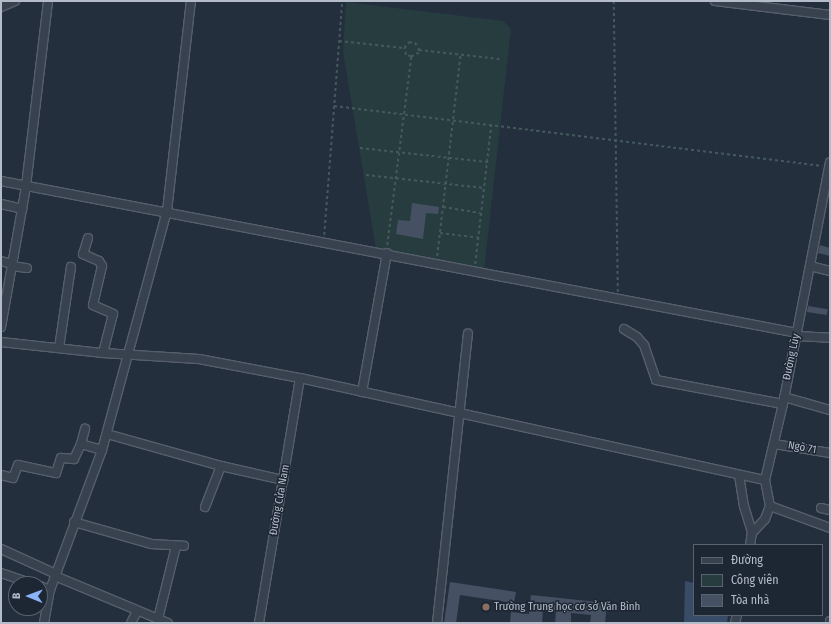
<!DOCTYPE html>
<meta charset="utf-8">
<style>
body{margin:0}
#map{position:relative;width:831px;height:624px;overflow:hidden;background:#242f3e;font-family:"Fira Sans Condensed",sans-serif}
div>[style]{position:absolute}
.green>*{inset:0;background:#263c3f}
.water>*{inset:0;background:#394c67}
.building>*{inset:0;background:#455162;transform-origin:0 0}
.path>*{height:1.5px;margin-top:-0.75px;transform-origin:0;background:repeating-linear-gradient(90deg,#44595c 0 3px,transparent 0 6px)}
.roads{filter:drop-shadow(1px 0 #565f6c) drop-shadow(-1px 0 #565f6c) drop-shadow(0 1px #565f6c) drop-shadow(0 -1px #565f6c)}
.minor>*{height:8px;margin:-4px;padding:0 4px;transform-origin:4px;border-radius:4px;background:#38414e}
.dots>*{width:11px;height:11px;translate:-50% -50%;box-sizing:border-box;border:2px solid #1d2633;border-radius:50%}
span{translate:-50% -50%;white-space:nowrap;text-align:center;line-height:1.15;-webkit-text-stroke:3px #1d2633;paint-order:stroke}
.street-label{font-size:11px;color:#b4bcc9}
.poi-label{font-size:11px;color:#b4bcc9}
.left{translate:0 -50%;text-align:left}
.frame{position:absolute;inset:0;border:2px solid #b4bcc9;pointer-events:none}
.legend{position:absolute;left:693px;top:544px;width:130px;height:72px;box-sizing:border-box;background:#1d2633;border:1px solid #59626f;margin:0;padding:5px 7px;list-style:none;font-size:12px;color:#b4bcc9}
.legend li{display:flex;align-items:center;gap:8px;height:20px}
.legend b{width:20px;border:1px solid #59626f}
.north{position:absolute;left:8px;top:576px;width:40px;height:40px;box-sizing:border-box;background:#1d2633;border:1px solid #59626f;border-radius:50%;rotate:271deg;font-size:11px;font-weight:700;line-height:16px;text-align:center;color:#b4bcc9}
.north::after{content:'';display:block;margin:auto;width:14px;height:18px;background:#8ab4f8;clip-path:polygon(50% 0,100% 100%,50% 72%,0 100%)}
</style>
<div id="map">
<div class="green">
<div style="clip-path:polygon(346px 2px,503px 21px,511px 29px,484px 270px,376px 249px,343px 52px)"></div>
</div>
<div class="water">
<div style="clip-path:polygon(685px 581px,694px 583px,694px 615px,728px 615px,727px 623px,684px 623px)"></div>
</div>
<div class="building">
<div style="clip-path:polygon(412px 203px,439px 207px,438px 214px,426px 213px,423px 239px,396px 234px,398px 220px,410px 221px)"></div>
<div style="clip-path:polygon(820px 245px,830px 248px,830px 256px,818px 253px)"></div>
<div style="left:808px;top:306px;width:20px;height:6px;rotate:9deg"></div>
<div style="clip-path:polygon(450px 582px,516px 592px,514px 603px,460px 595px,456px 623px,444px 623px)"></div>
<div style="clip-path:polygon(531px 595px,607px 603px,605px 623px,590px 623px,591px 615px,571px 613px,571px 623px,555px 623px,556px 611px,543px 610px,542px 623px,510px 623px,511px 612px,529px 614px)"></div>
</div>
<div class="path">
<div style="left:614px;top:1px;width:291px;rotate:89.2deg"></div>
<div style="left:339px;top:41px;width:65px;rotate:6.1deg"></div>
<div style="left:419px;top:50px;width:81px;rotate:6.4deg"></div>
<div style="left:334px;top:106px;width:492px;rotate:7deg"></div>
<div style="left:360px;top:148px;width:128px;rotate:6.3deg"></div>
<div style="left:366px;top:175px;width:119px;rotate:6.3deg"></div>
<div style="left:443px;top:207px;width:38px;rotate:9deg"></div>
<div style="left:440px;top:233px;width:38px;rotate:7deg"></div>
<div style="left:324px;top:235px;width:235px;rotate:-85.6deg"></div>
<div style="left:387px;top:245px;width:190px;rotate:-82.7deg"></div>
<div style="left:411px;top:57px;width:5px;rotate:-158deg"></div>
<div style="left:406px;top:55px;width:7px;rotate:-106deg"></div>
<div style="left:404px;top:48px;width:8px;rotate:-50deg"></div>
<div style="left:409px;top:42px;width:6px;rotate:9deg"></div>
<div style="left:415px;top:43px;width:6px;rotate:51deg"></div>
<div style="left:419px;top:48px;width:5px;rotate:90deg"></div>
<div style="left:419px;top:53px;width:9px;rotate:153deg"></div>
<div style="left:437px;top:256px;width:201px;rotate:-83.4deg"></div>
<div style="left:475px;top:264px;width:140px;rotate:-83.4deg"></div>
</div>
<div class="roads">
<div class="minor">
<div style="left:715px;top:1px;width:116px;rotate:6.9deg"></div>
<div style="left:1px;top:7px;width:15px;rotate:-23deg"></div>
<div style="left:1px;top:181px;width:810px;rotate:10.81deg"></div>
<div style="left:1px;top:204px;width:22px;rotate:13deg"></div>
<div style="left:88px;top:238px;width:17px;rotate:107deg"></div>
<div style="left:83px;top:254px;width:17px;rotate:24deg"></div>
<div style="left:99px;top:261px;width:6px;rotate:59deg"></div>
<div style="left:102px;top:266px;width:40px;rotate:103deg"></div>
<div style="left:93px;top:305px;width:22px;rotate:24deg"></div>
<div style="left:113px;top:314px;width:40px;rotate:104.4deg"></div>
<div style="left:1px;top:261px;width:11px;rotate:15deg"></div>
<div style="left:12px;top:266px;width:15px;rotate:8deg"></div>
<div style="left:810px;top:266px;width:21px;rotate:14deg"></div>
<div style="left:1px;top:327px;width:143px;rotate:-79.9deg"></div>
<div style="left:26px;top:186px;width:186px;rotate:-83.2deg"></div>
<div style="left:624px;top:329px;width:15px;rotate:32deg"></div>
<div style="left:637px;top:337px;width:11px;rotate:49deg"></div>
<div style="left:644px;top:345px;width:37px;rotate:71deg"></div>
<div style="left:656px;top:380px;width:129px;rotate:10.7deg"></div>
<div style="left:797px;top:336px;width:33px;rotate:3deg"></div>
<div style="left:1px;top:342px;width:103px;rotate:6.2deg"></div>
<div style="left:103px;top:353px;width:96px;rotate:3.6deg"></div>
<div style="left:199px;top:359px;width:103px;rotate:10.7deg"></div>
<div style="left:300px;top:378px;width:476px;rotate:12.4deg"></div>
<div style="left:59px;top:348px;width:82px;rotate:-81.6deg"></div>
<div style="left:362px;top:392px;width:141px;rotate:-79.8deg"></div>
<div style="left:784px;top:397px;width:48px;rotate:15.8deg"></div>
<div style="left:107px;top:434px;width:118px;rotate:15.7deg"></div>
<div style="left:81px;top:444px;width:16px;rotate:-75deg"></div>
<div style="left:774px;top:444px;width:57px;rotate:9.1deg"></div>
<div style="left:1px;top:475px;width:12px;rotate:14deg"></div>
<div style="left:13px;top:478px;width:14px;rotate:-69deg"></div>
<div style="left:18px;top:465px;width:39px;rotate:12deg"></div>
<div style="left:56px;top:473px;width:16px;rotate:-72deg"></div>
<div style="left:61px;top:458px;width:13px;rotate:4deg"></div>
<div style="left:74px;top:459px;width:17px;rotate:-65deg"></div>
<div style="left:81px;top:444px;width:22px;rotate:16deg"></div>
<div style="left:739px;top:475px;width:31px;rotate:81deg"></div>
<div style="left:744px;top:506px;width:28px;rotate:73deg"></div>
<div style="left:770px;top:506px;width:64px;rotate:20.1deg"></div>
<div style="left:205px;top:507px;width:44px;rotate:-68.7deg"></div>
<div style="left:221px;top:466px;width:64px;rotate:12.7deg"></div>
<div style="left:821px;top:508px;width:9px;rotate:13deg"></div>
<div style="left:74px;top:522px;width:80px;rotate:15.9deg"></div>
<div style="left:151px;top:544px;width:33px;rotate:3deg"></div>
<div style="left:750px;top:545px;width:12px;rotate:-81deg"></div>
<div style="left:752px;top:533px;width:19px;rotate:-47deg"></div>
<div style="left:765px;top:519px;width:14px;rotate:-69deg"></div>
<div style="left:770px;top:506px;width:26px;rotate:-101deg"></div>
<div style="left:765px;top:480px;width:78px;rotate:-76.7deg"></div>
<div style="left:783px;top:404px;width:246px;rotate:-79deg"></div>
<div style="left:1px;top:549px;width:60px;rotate:24.4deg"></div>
<div style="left:1px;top:573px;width:34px;rotate:19deg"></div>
<div style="left:55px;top:576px;width:122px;rotate:22.6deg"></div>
<div style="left:40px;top:586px;width:11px;rotate:22deg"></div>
<div style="left:158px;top:619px;width:75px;rotate:-76.1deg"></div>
<div style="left:44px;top:623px;width:34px;rotate:-80deg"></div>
<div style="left:50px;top:590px;width:149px;rotate:-69.6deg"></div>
<div style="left:102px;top:450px;width:248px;rotate:-74.8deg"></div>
<div style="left:167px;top:211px;width:211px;rotate:-83.5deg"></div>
<div style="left:131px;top:623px;width:13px;rotate:-63deg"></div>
<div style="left:259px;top:623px;width:248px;rotate:-80.5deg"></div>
<div style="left:437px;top:623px;width:291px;rotate:-83.9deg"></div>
<div style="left:735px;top:623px;width:8px;rotate:-76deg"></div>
<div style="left:830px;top:623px;width:2px;rotate:-90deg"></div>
</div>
</div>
<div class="dots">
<div style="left:486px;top:607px;background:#8d6e63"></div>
</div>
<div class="street-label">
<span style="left:792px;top:357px;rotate:-78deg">Đường Lũy</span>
<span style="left:802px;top:448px;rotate:10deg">Ngõ 71</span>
<span style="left:280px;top:500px;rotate:-80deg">Đường Cửa Nam</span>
</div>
<div class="poi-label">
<span class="left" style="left:494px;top:607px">Trường Trung học cơ sở Văn Bình</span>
</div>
<div class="frame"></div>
<ul class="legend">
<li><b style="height:5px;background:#38414e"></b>Đường</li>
<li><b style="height:11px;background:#263c3f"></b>Công viên</li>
<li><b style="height:11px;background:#455162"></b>Tòa nhà</li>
</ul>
<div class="north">B</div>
</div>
